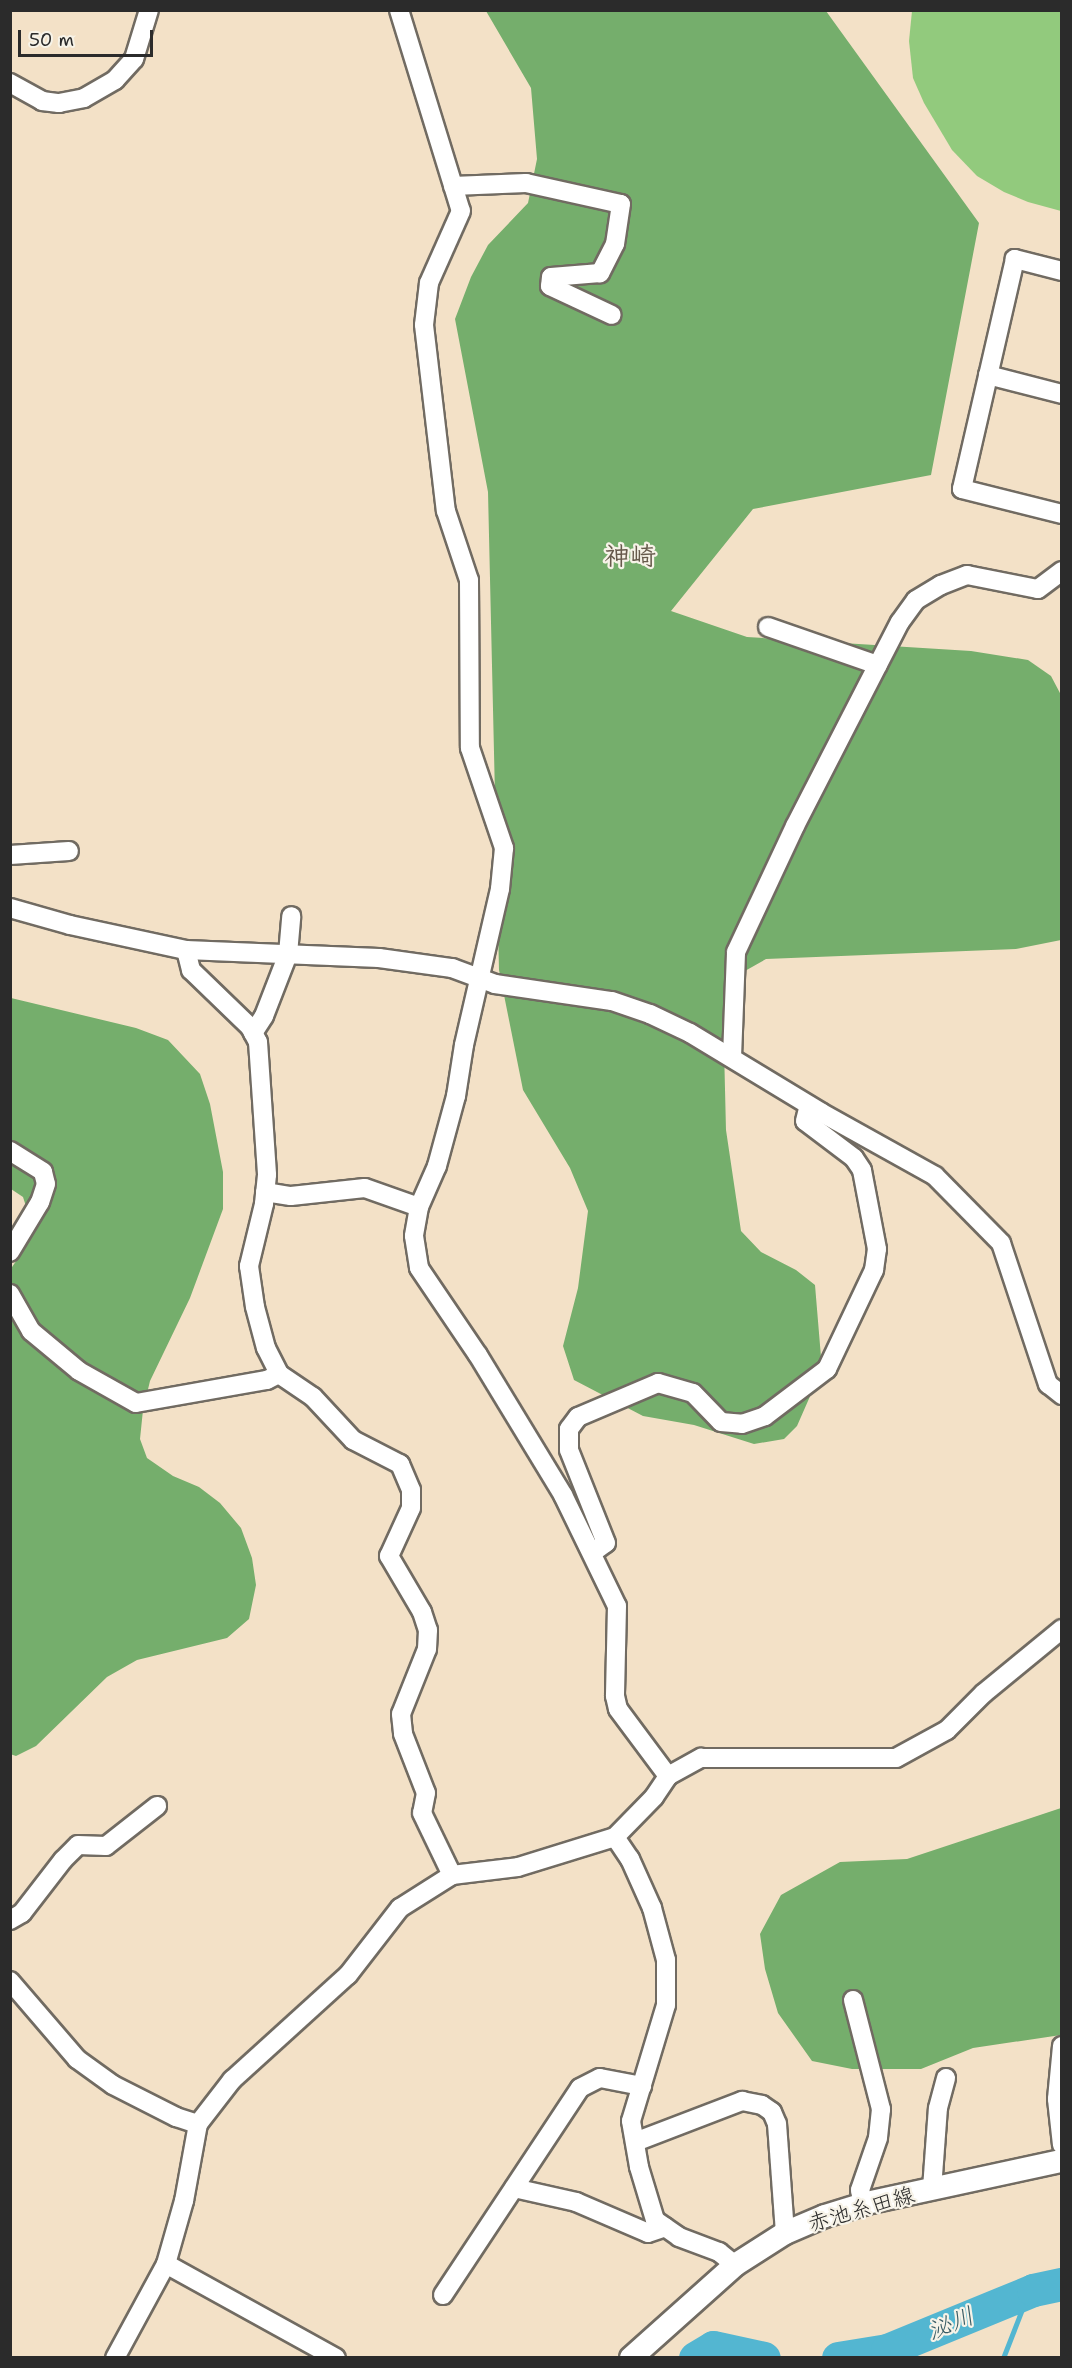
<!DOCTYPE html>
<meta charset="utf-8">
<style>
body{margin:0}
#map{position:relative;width:1072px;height:2368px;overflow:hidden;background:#f3e1c7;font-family:"Shantell Sans","Klee One",sans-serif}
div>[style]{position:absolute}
.green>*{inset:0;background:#92ca7d}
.forest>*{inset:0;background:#75ae6c}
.stream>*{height:5px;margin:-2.5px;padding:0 2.5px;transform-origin:2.5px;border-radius:2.5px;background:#53b6d1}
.river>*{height:33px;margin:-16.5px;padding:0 16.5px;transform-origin:16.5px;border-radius:16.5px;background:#53b6d1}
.roads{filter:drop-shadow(2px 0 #716b62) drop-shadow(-2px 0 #716b62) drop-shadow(0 2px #716b62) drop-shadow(0 -2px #716b62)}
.minor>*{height:18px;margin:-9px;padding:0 9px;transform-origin:9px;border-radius:9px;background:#fff}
.major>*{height:22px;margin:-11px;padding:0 11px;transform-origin:11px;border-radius:11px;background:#fff}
span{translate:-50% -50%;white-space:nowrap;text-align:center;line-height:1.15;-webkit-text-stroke:4.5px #f7f3e8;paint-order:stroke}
.street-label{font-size:22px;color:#2b2b2b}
.water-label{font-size:24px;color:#395c65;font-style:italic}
.quarter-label{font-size:26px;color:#675a4c;font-weight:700}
.frame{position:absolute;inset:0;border:12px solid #2b2b2b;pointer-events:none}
.scale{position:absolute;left:18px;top:30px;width:135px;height:27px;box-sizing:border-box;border:3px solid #2b2b2b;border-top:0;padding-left:8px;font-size:18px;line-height:21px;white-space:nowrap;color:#2b2b2b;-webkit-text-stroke:4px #f7f3e8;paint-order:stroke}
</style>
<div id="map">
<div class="green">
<div style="clip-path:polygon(912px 11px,1061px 11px,1061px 211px,1028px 202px,1004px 192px,977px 176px,952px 150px,924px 103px,913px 78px,909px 41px)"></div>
</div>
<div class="forest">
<div style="clip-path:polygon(486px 11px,826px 11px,979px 223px,931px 475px,753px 509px,671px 611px,747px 637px,971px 651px,1028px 660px,1051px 676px,1061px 695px,1061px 940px,1016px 949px,766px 959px,736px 976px,723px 1006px,726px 1130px,741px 1231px,761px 1252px,796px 1270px,815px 1285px,822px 1369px,797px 1426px,784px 1439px,754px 1444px,694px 1425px,643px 1416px,574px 1380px,563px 1346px,578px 1288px,588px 1211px,570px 1168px,523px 1090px,499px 970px,488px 492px,455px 319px,471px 277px,488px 245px,528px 203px,537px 159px,531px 88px)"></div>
<div style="clip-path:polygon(11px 998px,136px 1028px,168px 1040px,200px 1074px,210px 1104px,223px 1172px,223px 1209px,190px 1298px,150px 1381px,143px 1410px,140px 1439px,147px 1458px,173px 1476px,199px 1487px,220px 1503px,241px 1528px,252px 1558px,256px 1585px,249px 1619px,227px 1638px,137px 1660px,107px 1677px,36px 1746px,16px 1756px,10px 1754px,10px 1270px,29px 1242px,31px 1222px,23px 1197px,11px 1189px)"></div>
<div style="clip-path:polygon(1061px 1808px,1061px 2035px,973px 2048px,921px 2069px,852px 2069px,812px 2061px,778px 2013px,765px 1969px,760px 1934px,781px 1895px,840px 1862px,907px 1859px)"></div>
</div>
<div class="stream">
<div style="left:1003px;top:2358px;width:69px;rotate:-68.7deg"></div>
</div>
<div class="river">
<div style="left:695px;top:2358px;width:21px;rotate:-31deg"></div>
<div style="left:713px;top:2347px;width:52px;rotate:12.2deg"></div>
<div style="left:838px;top:2358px;width:50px;rotate:-9.3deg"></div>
<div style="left:887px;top:2350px;width:158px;rotate:-22.3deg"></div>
<div style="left:1033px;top:2290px;width:30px;rotate:-12deg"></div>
</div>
<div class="roads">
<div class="minor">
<div style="left:399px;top:10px;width:210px;rotate:72.9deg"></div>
<div style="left:461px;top:211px;width:79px;rotate:114deg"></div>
<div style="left:429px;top:283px;width:42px;rotate:96.8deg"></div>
<div style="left:424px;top:325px;width:187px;rotate:83.3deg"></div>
<div style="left:446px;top:511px;width:73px;rotate:71.6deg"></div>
<div style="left:469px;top:580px;width:168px;rotate:89.7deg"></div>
<div style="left:470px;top:748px;width:106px;rotate:71.2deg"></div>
<div style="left:504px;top:848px;width:41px;rotate:95.6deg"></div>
<div style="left:500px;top:889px;width:160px;rotate:103deg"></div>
<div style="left:464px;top:1045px;width:52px;rotate:98.9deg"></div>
<div style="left:456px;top:1096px;width:73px;rotate:105.2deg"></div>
<div style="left:437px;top:1166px;width:45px;rotate:113.7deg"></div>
<div style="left:419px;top:1207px;width:29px;rotate:100deg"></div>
<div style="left:414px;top:1236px;width:32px;rotate:81deg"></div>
<div style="left:419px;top:1268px;width:105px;rotate:55.9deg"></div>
<div style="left:478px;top:1355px;width:164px;rotate:58.7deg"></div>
<div style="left:563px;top:1495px;width:123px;rotate:64.1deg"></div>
<div style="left:617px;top:1606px;width:90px;rotate:91.3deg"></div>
<div style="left:615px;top:1696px;width:13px;rotate:77deg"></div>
<div style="left:618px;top:1709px;width:84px;rotate:53.3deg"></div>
<div style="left:10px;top:83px;width:37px;rotate:29deg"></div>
<div style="left:42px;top:101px;width:17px;rotate:7deg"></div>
<div style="left:59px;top:103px;width:25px;rotate:-11deg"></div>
<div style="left:84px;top:98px;width:36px;rotate:-30deg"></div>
<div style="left:115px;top:80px;width:28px;rotate:-48deg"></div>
<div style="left:134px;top:59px;width:51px;rotate:-73deg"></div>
<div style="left:453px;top:186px;width:73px;rotate:-2.4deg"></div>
<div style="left:526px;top:183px;width:97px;rotate:12.5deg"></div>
<div style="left:621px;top:204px;width:40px;rotate:98.5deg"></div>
<div style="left:615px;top:244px;width:33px;rotate:117deg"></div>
<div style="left:600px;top:273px;width:49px;rotate:175.3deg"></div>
<div style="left:551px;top:277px;width:9px;rotate:96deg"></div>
<div style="left:550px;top:286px;width:68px;rotate:25.1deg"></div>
<div style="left:1062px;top:271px;width:49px;rotate:-165.7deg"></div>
<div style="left:1015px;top:259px;width:236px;rotate:103deg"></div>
<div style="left:962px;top:489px;width:103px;rotate:14deg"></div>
<div style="left:988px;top:375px;width:76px;rotate:14.4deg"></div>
<div style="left:768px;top:627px;width:116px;rotate:19.1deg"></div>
<div style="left:10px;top:855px;width:59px;rotate:-3.9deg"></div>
<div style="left:10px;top:908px;width:62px;rotate:15.8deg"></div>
<div style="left:70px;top:925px;width:119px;rotate:12.2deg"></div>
<div style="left:186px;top:950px;width:193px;rotate:2.4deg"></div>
<div style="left:379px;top:958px;width:74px;rotate:7.8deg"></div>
<div style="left:452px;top:968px;width:46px;rotate:20.4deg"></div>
<div style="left:495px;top:984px;width:118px;rotate:8.3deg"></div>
<div style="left:612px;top:1001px;width:40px;rotate:18.9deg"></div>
<div style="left:650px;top:1014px;width:44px;rotate:25.4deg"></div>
<div style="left:690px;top:1033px;width:154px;rotate:31.2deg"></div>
<div style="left:822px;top:1113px;width:129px;rotate:29.1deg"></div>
<div style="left:935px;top:1176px;width:94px;rotate:45.4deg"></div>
<div style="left:1001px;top:1243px;width:149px;rotate:71.6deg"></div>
<div style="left:1048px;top:1384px;width:18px;rotate:38deg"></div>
<div style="left:186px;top:950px;width:21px;rotate:76deg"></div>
<div style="left:191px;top:970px;width:82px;rotate:44deg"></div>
<div style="left:250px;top:1027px;width:17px;rotate:62deg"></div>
<div style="left:258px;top:1042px;width:133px;rotate:86.1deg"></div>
<div style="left:267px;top:1175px;width:29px;rotate:96deg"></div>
<div style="left:264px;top:1204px;width:64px;rotate:103.6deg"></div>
<div style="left:249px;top:1266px;width:41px;rotate:81.7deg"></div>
<div style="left:255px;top:1307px;width:42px;rotate:75deg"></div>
<div style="left:266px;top:1348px;width:29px;rotate:63deg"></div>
<div style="left:279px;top:1374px;width:41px;rotate:34.1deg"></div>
<div style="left:313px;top:1397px;width:59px;rotate:47.1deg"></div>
<div style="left:353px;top:1440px;width:53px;rotate:27.1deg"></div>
<div style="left:400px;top:1464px;width:28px;rotate:67deg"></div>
<div style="left:411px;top:1490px;width:18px;rotate:90deg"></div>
<div style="left:411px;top:1508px;width:53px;rotate:114.6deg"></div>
<div style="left:389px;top:1556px;width:65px;rotate:59.5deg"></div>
<div style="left:422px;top:1612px;width:19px;rotate:72deg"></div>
<div style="left:428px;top:1630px;width:19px;rotate:93deg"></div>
<div style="left:427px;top:1649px;width:70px;rotate:111.8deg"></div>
<div style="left:401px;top:1714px;width:20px;rotate:84deg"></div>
<div style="left:403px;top:1734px;width:63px;rotate:68.7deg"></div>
<div style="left:426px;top:1793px;width:20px;rotate:101deg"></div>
<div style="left:422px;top:1813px;width:69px;rotate:64.2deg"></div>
<div style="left:253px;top:1033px;width:20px;rotate:-57deg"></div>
<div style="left:264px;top:1016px;width:66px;rotate:-68.8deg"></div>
<div style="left:288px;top:954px;width:38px;rotate:-85deg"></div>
<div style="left:732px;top:1057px;width:105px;rotate:-87.8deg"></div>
<div style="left:736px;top:952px;width:139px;rotate:-64.9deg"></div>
<div style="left:795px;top:826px;width:229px;rotate:-62.8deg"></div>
<div style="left:900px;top:622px;width:27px;rotate:-54deg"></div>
<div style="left:916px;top:600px;width:29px;rotate:-31deg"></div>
<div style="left:941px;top:585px;width:28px;rotate:-21deg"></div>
<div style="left:967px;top:575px;width:72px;rotate:11.2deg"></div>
<div style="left:1038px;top:589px;width:30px;rotate:-37deg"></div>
<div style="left:10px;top:1151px;width:39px;rotate:32deg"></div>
<div style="left:43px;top:1172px;width:12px;rotate:76deg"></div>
<div style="left:46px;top:1184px;width:19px;rotate:108deg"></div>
<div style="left:40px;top:1202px;width:58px;rotate:121deg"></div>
<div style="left:265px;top:1192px;width:26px;rotate:9deg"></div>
<div style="left:291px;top:1196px;width:74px;rotate:-6.2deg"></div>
<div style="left:365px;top:1188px;width:57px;rotate:19.4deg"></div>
<div style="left:10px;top:1294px;width:43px;rotate:60.4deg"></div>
<div style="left:31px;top:1331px;width:62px;rotate:39.8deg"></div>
<div style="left:79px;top:1371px;width:65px;rotate:29.3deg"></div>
<div style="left:136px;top:1403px;width:133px;rotate:-10deg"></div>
<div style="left:267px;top:1380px;width:13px;rotate:-27deg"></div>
<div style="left:592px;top:1553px;width:17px;rotate:-36deg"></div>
<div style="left:606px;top:1543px;width:100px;rotate:-111.7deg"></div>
<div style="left:569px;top:1450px;width:21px;rotate:-90deg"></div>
<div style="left:569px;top:1429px;width:15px;rotate:-53deg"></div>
<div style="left:578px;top:1417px;width:87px;rotate:-23deg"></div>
<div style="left:658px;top:1383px;width:36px;rotate:16deg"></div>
<div style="left:693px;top:1393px;width:40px;rotate:46deg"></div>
<div style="left:721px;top:1422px;width:21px;rotate:5deg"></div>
<div style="left:742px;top:1424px;width:24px;rotate:-19deg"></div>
<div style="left:765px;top:1416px;width:78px;rotate:-37.2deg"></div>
<div style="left:827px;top:1369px;width:110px;rotate:-64.6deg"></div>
<div style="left:874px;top:1270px;width:21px;rotate:-82deg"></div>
<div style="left:877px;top:1249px;width:80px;rotate:-100.8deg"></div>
<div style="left:862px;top:1170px;width:14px;rotate:-124deg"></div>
<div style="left:854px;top:1158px;width:61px;rotate:-142.9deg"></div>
<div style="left:805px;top:1121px;width:16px;rotate:-76deg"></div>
<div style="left:615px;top:1837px;width:27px;rotate:56deg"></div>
<div style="left:630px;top:1859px;width:54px;rotate:65.8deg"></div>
<div style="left:652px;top:1908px;width:54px;rotate:74.9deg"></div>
<div style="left:666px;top:1960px;width:45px;rotate:90deg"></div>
<div style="left:666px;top:2005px;width:121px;rotate:106.8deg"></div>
<div style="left:631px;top:2121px;width:47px;rotate:80.1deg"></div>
<div style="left:639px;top:2167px;width:55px;rotate:73.2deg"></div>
<div style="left:655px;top:2220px;width:29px;rotate:35deg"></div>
<div style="left:679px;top:2237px;width:43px;rotate:20.6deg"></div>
<div style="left:719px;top:2252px;width:21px;rotate:39deg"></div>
<div style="left:10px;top:1920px;width:14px;rotate:-30deg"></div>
<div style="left:22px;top:1913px;width:67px;rotate:-52.3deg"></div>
<div style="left:63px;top:1860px;width:21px;rotate:-45deg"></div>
<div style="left:78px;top:1845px;width:28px;rotate:2deg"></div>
<div style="left:106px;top:1846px;width:65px;rotate:-38.1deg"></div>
<div style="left:10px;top:1981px;width:103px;rotate:49.3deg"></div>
<div style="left:77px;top:2059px;width:44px;rotate:35.8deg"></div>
<div style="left:113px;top:2085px;width:71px;rotate:26.9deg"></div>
<div style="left:176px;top:2117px;width:23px;rotate:18deg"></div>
<div style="left:853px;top:2000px;width:113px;rotate:75.6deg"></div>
<div style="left:881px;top:2109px;width:29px;rotate:96deg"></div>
<div style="left:878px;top:2138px;width:55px;rotate:109.1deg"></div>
<div style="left:860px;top:2190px;width:15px;rotate:79deg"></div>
<div style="left:1062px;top:2046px;width:53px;rotate:95.4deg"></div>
<div style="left:1057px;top:2099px;width:46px;rotate:83.8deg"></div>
<div style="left:635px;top:2142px;width:115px;rotate:-21deg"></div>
<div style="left:742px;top:2101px;width:20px;rotate:11deg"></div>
<div style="left:762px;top:2105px;width:12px;rotate:35deg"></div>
<div style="left:772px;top:2112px;width:13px;rotate:67deg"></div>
<div style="left:777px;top:2124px;width:109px;rotate:85.8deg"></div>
<div style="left:514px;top:2188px;width:64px;rotate:12.7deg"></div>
<div style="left:576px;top:2202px;width:78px;rotate:23.3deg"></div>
<div style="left:648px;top:2233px;width:18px;rotate:-19deg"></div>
<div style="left:932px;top:2189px;width:81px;rotate:-85.8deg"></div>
<div style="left:938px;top:2108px;width:31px;rotate:-75deg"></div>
<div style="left:166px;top:2264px;width:194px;rotate:28.9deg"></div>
<div style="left:443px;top:2295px;width:248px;rotate:-56.5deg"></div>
<div style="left:580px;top:2088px;width:22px;rotate:-27deg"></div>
<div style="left:600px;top:2078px;width:43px;rotate:10.8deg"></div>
<div style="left:115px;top:2358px;width:107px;rotate:-61.5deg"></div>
<div style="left:166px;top:2264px;width:66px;rotate:-74.1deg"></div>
<div style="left:184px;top:2201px;width:78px;rotate:-79.7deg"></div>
<div style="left:198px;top:2124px;width:56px;rotate:-52.3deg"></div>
<div style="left:232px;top:2080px;width:156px;rotate:-42.2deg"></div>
<div style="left:348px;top:1975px;width:85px;rotate:-52.2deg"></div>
<div style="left:400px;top:1908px;width:62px;rotate:-32.4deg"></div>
<div style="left:452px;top:1875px;width:66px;rotate:-6.9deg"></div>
<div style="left:518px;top:1867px;width:102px;rotate:-17.2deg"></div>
<div style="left:615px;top:1837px;width:56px;rotate:-45.7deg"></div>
<div style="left:654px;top:1797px;width:25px;rotate:-56deg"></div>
<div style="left:668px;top:1776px;width:38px;rotate:-29deg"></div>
<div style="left:701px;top:1758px;width:195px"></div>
<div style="left:896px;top:1758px;width:58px;rotate:-28.8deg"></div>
<div style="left:947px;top:1730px;width:52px;rotate:-45deg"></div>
<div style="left:984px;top:1693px;width:101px;rotate:-39.4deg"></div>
</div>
<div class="major">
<div style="left:631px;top:2358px;width:140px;rotate:-41.8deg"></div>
<div style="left:735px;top:2265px;width:59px;rotate:-32.6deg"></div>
<div style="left:785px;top:2233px;width:43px;rotate:-23deg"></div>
<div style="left:825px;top:2216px;width:44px;rotate:-17.2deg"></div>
<div style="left:867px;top:2203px;width:199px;rotate:-12.2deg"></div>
</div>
</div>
<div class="street-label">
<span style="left:861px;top:2209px;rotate:-16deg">赤池糸田線</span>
</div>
<div class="water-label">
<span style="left:951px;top:2324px;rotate:-22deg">泌川</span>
</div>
<div class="quarter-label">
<span style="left:630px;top:556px">神崎</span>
</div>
<div class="frame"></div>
<div class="scale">50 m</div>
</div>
